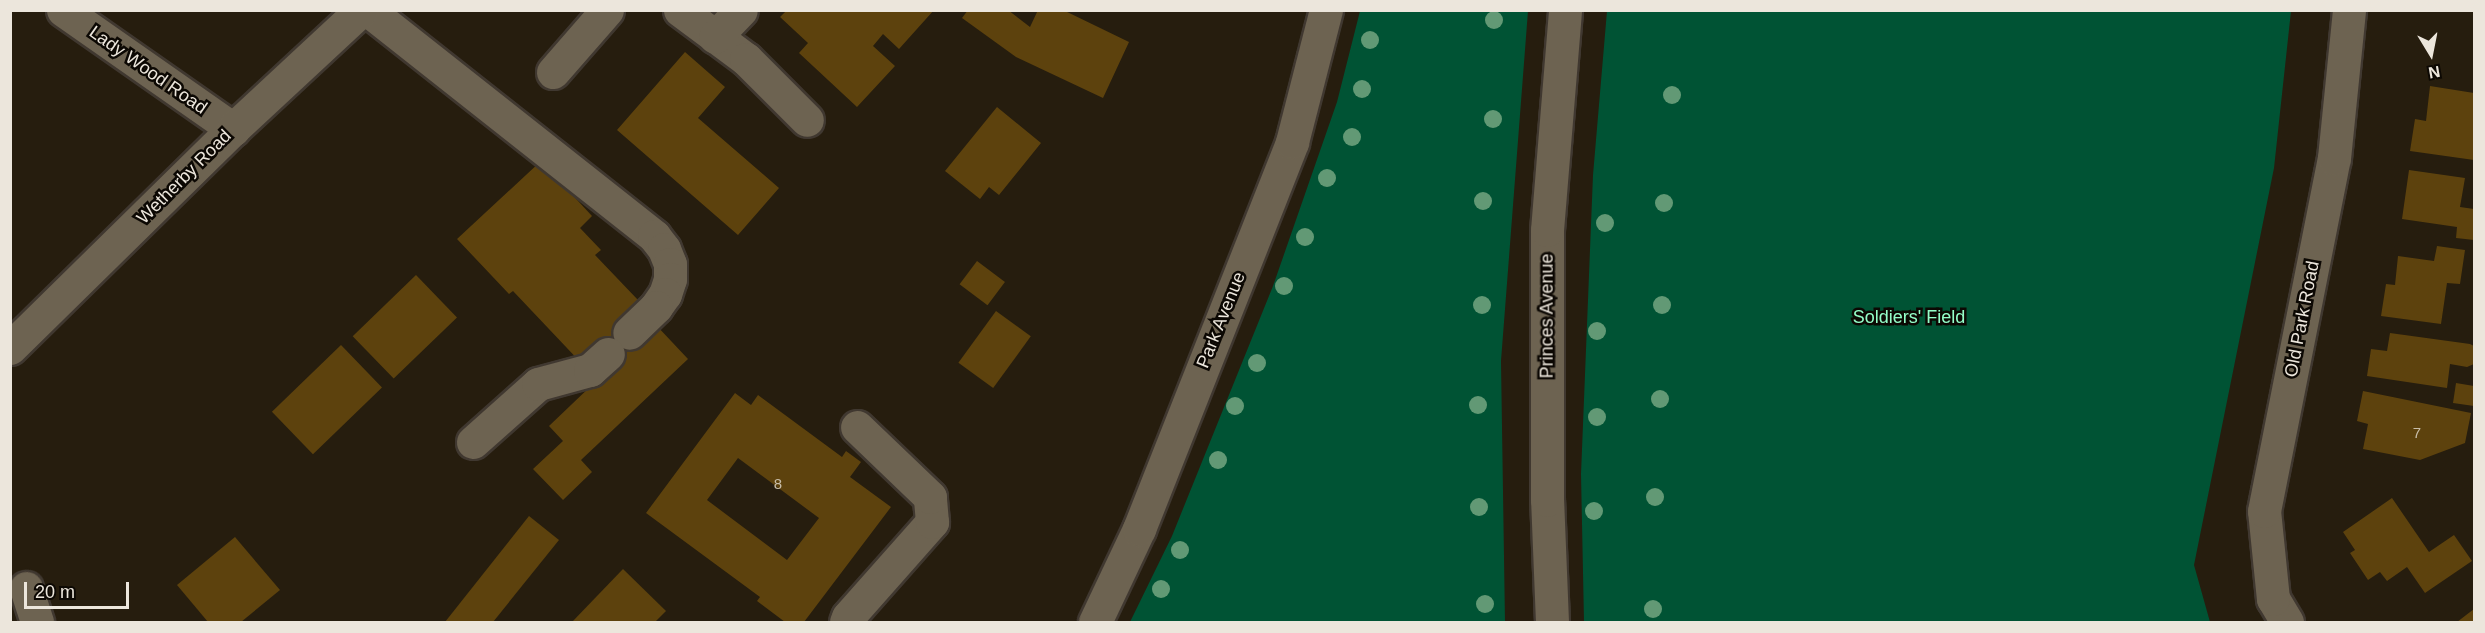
<!DOCTYPE html>
<style>
body{margin:0}
#map{position:relative;width:2485px;height:633px;overflow:hidden;background:#261d0e;font-family:Arial,sans-serif}
div>[style]{position:absolute}
.green>*{inset:0;background:#005334}
.building>*{inset:0;background:#5d420d;transform-origin:0 0}
.roads{filter:drop-shadow(2px 0 #403830) drop-shadow(-2px 0 #403830) drop-shadow(0 2px #403830) drop-shadow(0 -2px #403830)}
.minor>*{height:33px;margin:-16.5px;padding:0 16.5px;transform-origin:16.5px;border-radius:16.5px;background:#6d6351}
.trees>*{width:18px;height:18px;margin:-9px;border-radius:50%;background:#629975}
span{translate:-50% -50%;white-space:nowrap;text-align:center;line-height:1.15;-webkit-text-stroke:5px #0c0803;paint-order:stroke}
.number-label{font-size:15px;color:#c8bda8}
.number-label span{-webkit-text-stroke-width:0}
.street-label{font-size:18px;color:#ece6dc}
.park-label{font-size:18px;color:#94fec9}
.frame{position:absolute;inset:0;border:12px solid #ece6dc;pointer-events:none}
.north{position:absolute;left:2401px;top:24px;width:60px;height:60px;-webkit-text-stroke:4px #0c0803;paint-order:stroke;rotate:170deg;font-size:16px;font-weight:700;line-height:24px;text-align:center;color:#ece6dc}
.north::after{content:'';display:block;margin:auto;width:21px;height:27px;background:#ece6dc;clip-path:polygon(50% 0,100% 100%,50% 72%,0 100%)}
.scale{position:absolute;left:24px;top:582px;width:105px;height:27px;box-sizing:border-box;border:3px solid #ece6dc;border-top:0;padding-left:8px;font-size:18px;line-height:21px;white-space:nowrap;color:#ece6dc;-webkit-text-stroke:4px #0c0803;paint-order:stroke}
</style>
<div id="map">
<div class="green">
<div style="clip-path:polygon(1360px 11px,1528px 11px,1501px 361px,1505px 622px,1130px 622px,1172px 536px,1273px 286px,1337px 102px)"></div>
<div style="clip-path:polygon(1607px 11px,2291px 11px,2274px 168px,2194px 565px,2210px 622px,1584px 622px,1581px 474px,1593px 175px)"></div>
</div>
<div class="building">
<div style="clip-path:polygon(787px 10px,934px 10px,899px 49px,883px 34px,873px 46px,895px 66px,857px 107px,799px 53px,808px 43px,780px 17px)"></div>
<div style="clip-path:polygon(968px 10px,1008px 10px,1030px 27px,1038px 10px,1063px 10px,1129px 42px,1103px 98px,1016px 57px,962px 18px)"></div>
<div style="clip-path:polygon(685px 52px,725px 87px,698px 118px,779px 188px,738px 235px,617px 130px)"></div>
<div style="clip-path:polygon(2430px 86px,2474px 93px,2474px 160px,2410px 151px,2415px 119px,2426px 121px)"></div>
<div style="clip-path:polygon(997px 107px,1041px 143px,999px 195px,989px 187px,980px 199px,945px 171px)"></div>
<div style="clip-path:polygon(541px 161px,592px 216px,580px 228px,601px 250px,595px 255px,638px 300px,617px 321px,638px 342px,656px 325px,688px 359px,581px 460px,592px 472px,563px 500px,533px 469px,563px 441px,549px 426px,616px 362px,584px 366px,513px 291px,509px 294px,457px 239px)"></div>
<div style="clip-path:polygon(2409px 170px,2465px 178px,2460px 207px,2474px 209px,2474px 240px,2456px 238px,2457px 227px,2402px 219px)"></div>
<div style="clip-path:polygon(2437px 246px,2465px 250px,2460px 284px,2447px 283px,2441px 324px,2381px 316px,2386px 284px,2395px 285px,2398px 256px,2434px 261px)"></div>
<div style="left:977px;top:261px;width:35px;height:29px;rotate:37deg"></div>
<div style="left:416px;top:275px;width:59px;height:88px;rotate:46deg"></div>
<div style="left:996px;top:311px;width:43px;height:64px;rotate:36deg"></div>
<div style="clip-path:polygon(2390px 333px,2470px 344px,2474px 346px,2474px 364px,2467px 367px,2450px 364px,2447px 388px,2367px 376px,2371px 349px,2387px 351px)"></div>
<div style="left:341px;top:345px;width:59px;height:96px;rotate:46deg"></div>
<div style="clip-path:polygon(2456px 383px,2474px 386px,2474px 406px,2453px 403px)"></div>
<div style="clip-path:polygon(2363px 391px,2471px 413px,2465px 443px,2420px 460px,2363px 449px,2368px 424px,2357px 421px)"></div>
<div style="clip-path:polygon(evenodd,735px 393px,751px 405px,758px 395px,842px 457px,846px 451px,861px 462px,850px 477px,891px 507px,804px 622px,785px 622px,757px 601px,760px 597px,646px 513px,735px 393px,738px 458px,819px 518px,787px 560px,707px 500px,738px 458px)"></div>
<div style="clip-path:polygon(2392px 498px,2429px 552px,2454px 535px,2472px 561px,2425px 593px,2407px 567px,2387px 581px,2380px 572px,2368px 580px,2350px 553px,2355px 550px,2343px 532px)"></div>
<div style="clip-path:polygon(529px 516px,559px 540px,493px 622px,445px 622px)"></div>
<div style="clip-path:polygon(235px 537px,280px 590px,241px 622px,208px 622px,177px 585px)"></div>
<div style="clip-path:polygon(623px 569px,666px 611px,655px 622px,572px 622px)"></div>
<div style="clip-path:polygon(2474px 609px,2474px 622px,2457px 622px)"></div>
</div>
<div class="roads">
<div class="minor">
<div style="left:63px;top:10px;width:208px;rotate:35deg"></div>
<div style="left:368px;top:10px;width:365px;rotate:38.3deg"></div>
<div style="left:654px;top:236px;width:16px;rotate:52deg"></div>
<div style="left:664px;top:249px;width:16px;rotate:68deg"></div>
<div style="left:670px;top:264px;width:15px;rotate:90deg"></div>
<div style="left:670px;top:279px;width:16px;rotate:108deg"></div>
<div style="left:665px;top:294px;width:16px;rotate:125deg"></div>
<div style="left:656px;top:307px;width:37px;rotate:136deg"></div>
<div style="left:680px;top:10px;width:82px;rotate:36.6deg"></div>
<div style="left:746px;top:59px;width:86px;rotate:45deg"></div>
<div style="left:715px;top:37px;width:37px;rotate:-46deg"></div>
<div style="left:553px;top:72px;width:82px;rotate:-48.9deg"></div>
<div style="left:10px;top:348px;width:313px;rotate:-44.5deg"></div>
<div style="left:233px;top:129px;width:175px;rotate:-42.9deg"></div>
<div style="left:473px;top:442px;width:87px;rotate:-41.7deg"></div>
<div style="left:538px;top:384px;width:54px;rotate:-15.1deg"></div>
<div style="left:590px;top:370px;width:24px;rotate:-42deg"></div>
<div style="left:26px;top:588px;width:36px;rotate:72deg"></div>
<div style="left:846px;top:622px;width:5px;rotate:-68deg"></div>
<div style="left:848px;top:617px;width:127px;rotate:-48.5deg"></div>
<div style="left:932px;top:522px;width:25px;rotate:-95deg"></div>
<div style="left:930px;top:497px;width:101px;rotate:-136.2deg"></div>
<div style="left:1095px;top:622px;width:103px;rotate:-64.7deg"></div>
<div style="left:1139px;top:529px;width:416px;rotate:-68.4deg"></div>
<div style="left:1292px;top:142px;width:136px;rotate:-75.6deg"></div>
<div style="left:1552px;top:622px;width:122px;rotate:-92.3deg"></div>
<div style="left:1547px;top:500px;width:270px;rotate:-90deg"></div>
<div style="left:1547px;top:230px;width:221px;rotate:-85.3deg"></div>
<div style="left:2287px;top:622px;width:27px;rotate:-121deg"></div>
<div style="left:2273px;top:599px;width:88px;rotate:-95.8deg"></div>
<div style="left:2264px;top:511px;width:360px;rotate:-78.8deg"></div>
<div style="left:2334px;top:158px;width:149px;rotate:-84.2deg"></div>
</div>
</div>
<div class="trees">
<div style="left:1494px;top:20px"></div>
<div style="left:1370px;top:40px"></div>
<div style="left:1362px;top:89px"></div>
<div style="left:1672px;top:95px"></div>
<div style="left:1493px;top:119px"></div>
<div style="left:1352px;top:137px"></div>
<div style="left:1327px;top:178px"></div>
<div style="left:1483px;top:201px"></div>
<div style="left:1664px;top:203px"></div>
<div style="left:1605px;top:223px"></div>
<div style="left:1305px;top:237px"></div>
<div style="left:1284px;top:286px"></div>
<div style="left:1482px;top:305px"></div>
<div style="left:1662px;top:305px"></div>
<div style="left:1597px;top:331px"></div>
<div style="left:1257px;top:363px"></div>
<div style="left:1660px;top:399px"></div>
<div style="left:1478px;top:405px"></div>
<div style="left:1235px;top:406px"></div>
<div style="left:1597px;top:417px"></div>
<div style="left:1218px;top:460px"></div>
<div style="left:1655px;top:497px"></div>
<div style="left:1479px;top:507px"></div>
<div style="left:1594px;top:511px"></div>
<div style="left:1180px;top:550px"></div>
<div style="left:1161px;top:589px"></div>
<div style="left:1485px;top:604px"></div>
<div style="left:1653px;top:609px"></div>
</div>
<div class="number-label">
<span style="left:2417px;top:433px">7</span>
<span style="left:778px;top:484px">8</span>
</div>
<div class="street-label">
<span style="left:148px;top:70px;rotate:35deg">Lady Wood Road</span>
<span style="left:184px;top:177px;rotate:-45deg">Wetherby Road</span>
<span style="left:1547px;top:316px;rotate:-90deg">Princes Avenue</span>
<span style="left:2302px;top:319px;rotate:-79deg">Old Park Road</span>
<span style="left:1221px;top:320px;rotate:-68deg">Park Avenue</span>
</div>
<div class="park-label">
<span style="left:1909px;top:317px">Soldiers' Field</span>
</div>
<div class="frame"></div>
<div class="north">N</div>
<div class="scale">20 m</div>
</div>
